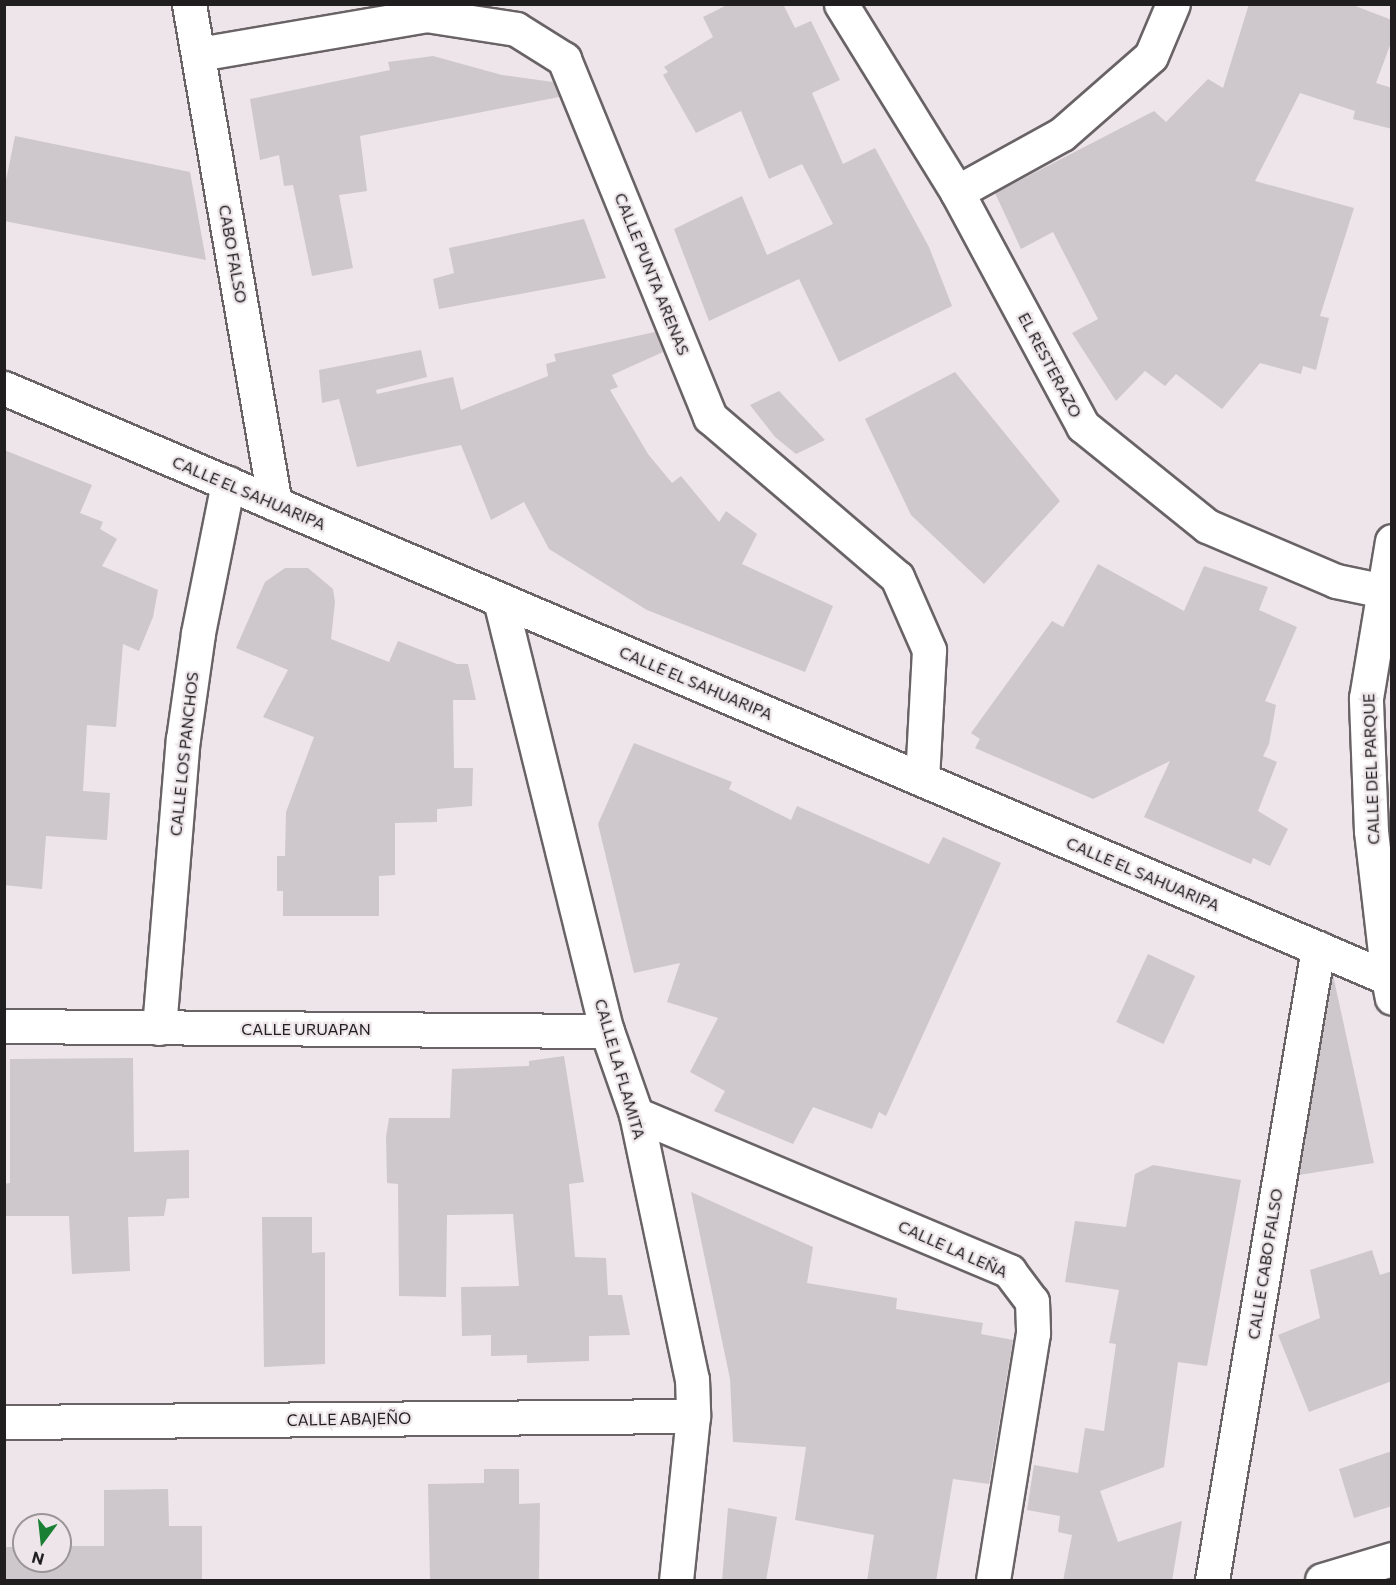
<!DOCTYPE html>
<meta charset="utf-8">
<style>
body{margin:0}
#map{position:relative;width:1396px;height:1585px;overflow:hidden;background:#ede5e9;font-family:Commissioner,sans-serif}
div>[style]{position:absolute}
.building>*{inset:0;background:#cec7cb;transform-origin:0 0}
.roads{filter:drop-shadow(2px 0 #696366) drop-shadow(-2px 0 #696366) drop-shadow(0 2px #696366) drop-shadow(0 -2px #696366)}
.minor>*{height:33px;margin:-16.5px;padding:0 16.5px;transform-origin:16.5px;border-radius:16.5px;background:#fff}
.tertiary>*{height:33px;margin:-16.5px;padding:0 16.5px;transform-origin:16.5px;border-radius:16.5px;background:#fff}
span{translate:-50% -50%;white-space:nowrap;text-align:center;line-height:1.15;-webkit-text-stroke:4.5px #ede5e9;paint-order:stroke}
.street-label{font-size:16px;color:#201e1f}
.frame{position:absolute;inset:0;border:6px solid #201e1f;pointer-events:none}
.north{position:absolute;left:12px;top:1513px;width:60px;height:60px;box-sizing:border-box;background:#ede5e9;border:2px solid #9b9598;border-radius:50%;rotate:195deg;font-size:16px;font-weight:700;line-height:24px;text-align:center;color:#201e1f}
.north::after{content:'';display:block;margin:auto;width:21px;height:27px;background:#197f32;clip-path:polygon(50% 0,100% 100%,50% 72%,0 100%)}
</style>
<div id="map">
<div class="building">
<div style="clip-path:polygon(729px 4px,783px 4px,795px 28px,811px 21px,840px 80px,812px 93px,843px 164px,875px 148px,929px 247px,952px 306px,839px 362px,799px 279px,709px 321px,674px 229px,742px 196px,767px 255px,833px 224px,802px 164px,769px 179px,741px 111px,696px 133px,663px 75px,668px 72px,664px 67px,713px 37px,703px 17px)"></div>
<div style="clip-path:polygon(1249px 4px,1350px 4px,1392px 20px,1392px 40px,1376px 83px,1392px 88px,1392px 129px,1353px 119px,1355px 111px,1300px 93px,1255px 181px,1354px 208px,1320px 316px,1329px 318px,1316px 370px,1303px 366px,1301px 374px,1260px 363px,1222px 409px,1176px 374px,1165px 386px,1145px 371px,1116px 401px,1072px 333px,1098px 319px,1053px 232px,1021px 249px,995px 193px,1154px 111px,1166px 122px,1208px 79px,1223px 88px)"></div>
<div style="clip-path:polygon(433px 56px,502px 75px,553px 82px,559px 97px,360px 136px,367px 191px,339px 195px,353px 268px,312px 276px,293px 185px,284px 186px,279px 155px,260px 160px,250px 99px,390px 70px,388px 62px)"></div>
<div style="clip-path:polygon(15px 136px,190px 172px,206px 260px,4px 221px,4px 190px)"></div>
<div style="clip-path:polygon(584px 219px,606px 278px,439px 309px,433px 279px,454px 273px,449px 248px)"></div>
<div style="clip-path:polygon(655px 332px,663px 352px,612px 375px,618px 387px,610px 390px,648px 454px,672px 483px,681px 476px,719px 522px,726px 511px,757px 534px,742px 564px,833px 606px,805px 672px,647px 610px,549px 549px,524px 502px,491px 520px,461px 445px,357px 467px,339px 399px,322px 403px,319px 370px,421px 350px,427px 377px,376px 390px,377px 394px,453px 377px,461px 410px,548px 376px,546px 364px,556px 361px,554px 354px)"></div>
<div style="clip-path:polygon(955px 372px,1060px 501px,984px 584px,911px 515px,865px 419px)"></div>
<div style="clip-path:polygon(779px 391px,825px 440px,796px 454px,775px 437px,750px 405px)"></div>
<div style="clip-path:polygon(4px 450px,92px 485px,80px 513px,103px 522px,100px 529px,117px 539px,102px 566px,158px 590px,153px 617px,139px 651px,123px 644px,116px 727px,87px 725px,83px 791px,110px 793px,107px 840px,46px 836px,42px 889px,4px 885px)"></div>
<div style="clip-path:polygon(1098px 564px,1184px 611px,1204px 566px,1268px 587px,1259px 610px,1297px 627px,1265px 701px,1276px 705px,1269px 744px,1263px 756px,1277px 762px,1258px 811px,1288px 829px,1270px 866px,1253px 858px,1251px 864px,1144px 817px,1170px 761px,1093px 799px,975px 748px,980px 739px,971px 733px,1052px 621px,1063px 627px)"></div>
<div style="clip-path:polygon(285px 568px,308px 568px,333px 589px,335px 602px,331px 639px,389px 662px,398px 641px,457px 664px,468px 664px,476px 700px,453px 700px,454px 768px,473px 768px,472px 806px,437px 809px,437px 822px,395px 823px,395px 875px,379px 876px,379px 916px,283px 916px,283px 891px,277px 891px,277px 856px,285px 856px,286px 812px,314px 737px,263px 717px,288px 670px,236px 648px,265px 582px)"></div>
<div style="clip-path:polygon(634px 743px,732px 782px,729px 789px,791px 820px,797px 806px,929px 864px,943px 837px,1001px 863px,886px 1116px,879px 1112px,872px 1129px,813px 1107px,793px 1144px,714px 1111px,725px 1091px,690px 1072px,718px 1018px,667px 1002px,680px 963px,634px 973px,598px 824px)"></div>
<div style="left:1148px;top:954px;width:52px;height:75px;rotate:25deg"></div>
<div style="clip-path:polygon(1333px 975px,1374px 1163px,1299px 1175px)"></div>
<div style="clip-path:polygon(564px 1056px,584px 1182px,569px 1184px,575px 1257px,606px 1258px,608px 1295px,622px 1295px,630px 1335px,589px 1336px,589px 1361px,527px 1363px,527px 1355px,491px 1356px,491px 1335px,462px 1336px,461px 1287px,519px 1286px,513px 1214px,447px 1215px,446px 1297px,399px 1296px,398px 1184px,387px 1183px,386px 1137px,389px 1118px,450px 1118px,452px 1069px,529px 1066px,529px 1061px)"></div>
<div style="clip-path:polygon(133px 1058px,134px 1152px,189px 1150px,189px 1198px,167px 1199px,164px 1216px,128px 1217px,130px 1271px,72px 1274px,69px 1216px,4px 1216px,4px 1184px,10px 1183px,10px 1059px)"></div>
<div style="clip-path:polygon(1153px 1165px,1241px 1180px,1207px 1366px,1178px 1362px,1164px 1467px,1100px 1491px,1118px 1542px,1182px 1521px,1172px 1581px,1063px 1581px,1072px 1535px,1058px 1532px,1060px 1516px,1027px 1510px,1034px 1465px,1078px 1473px,1085px 1428px,1104px 1431px,1116px 1344px,1109px 1343px,1119px 1290px,1065px 1282px,1075px 1221px,1126px 1227px,1135px 1174px)"></div>
<div style="clip-path:polygon(691px 1192px,813px 1247px,807px 1283px,897px 1298px,896px 1309px,983px 1323px,981px 1334px,1013px 1340px,989px 1484px,953px 1479px,936px 1581px,867px 1581px,874px 1535px,795px 1520px,806px 1447px,733px 1442px,730px 1379px)"></div>
<div style="clip-path:polygon(262px 1217px,312px 1217px,312px 1253px,325px 1252px,325px 1364px,264px 1367px)"></div>
<div style="clip-path:polygon(1372px 1250px,1380px 1275px,1392px 1271px,1392px 1381px,1309px 1412px,1278px 1335px,1320px 1318px,1310px 1270px)"></div>
<div style="clip-path:polygon(1392px 1451px,1392px 1506px,1354px 1518px,1339px 1469px)"></div>
<div style="clip-path:polygon(484px 1469px,519px 1469px,519px 1504px,540px 1503px,539px 1581px,430px 1581px,428px 1484px,484px 1483px)"></div>
<div style="clip-path:polygon(168px 1489px,169px 1526px,202px 1526px,202px 1581px,4px 1581px,4px 1547px,24px 1547px,24px 1561px,60px 1561px,60px 1546px,104px 1546px,104px 1490px)"></div>
<div style="clip-path:polygon(728px 1508px,777px 1517px,766px 1581px,722px 1581px)"></div>
</div>
<div class="roads">
<div class="minor">
<div style="left:189px;top:4px;width:507px;rotate:80.24deg"></div>
<div style="left:841px;top:4px;width:221px;rotate:58.3deg"></div>
<div style="left:957px;top:192px;width:266px;rotate:61.7deg"></div>
<div style="left:1083px;top:426px;width:159px;rotate:38.9deg"></div>
<div style="left:1207px;top:526px;width:140px;rotate:23.1deg"></div>
<div style="left:1336px;top:581px;width:49px;rotate:11.8deg"></div>
<div style="left:199px;top:54px;width:230px;rotate:-9.7deg"></div>
<div style="left:426px;top:15px;width:91px;rotate:8.8deg"></div>
<div style="left:516px;top:29px;width:57px;rotate:32deg"></div>
<div style="left:564px;top:59px;width:387px;rotate:67.8deg"></div>
<div style="left:710px;top:417px;width:246px;rotate:40.6deg"></div>
<div style="left:897px;top:577px;width:80px;rotate:66.3deg"></div>
<div style="left:929px;top:650px;width:129px;rotate:93.1deg"></div>
<div style="left:957px;top:192px;width:120px;rotate:-28.9deg"></div>
<div style="left:1062px;top:134px;width:118px;rotate:-41.2deg"></div>
<div style="left:1151px;top:56px;width:56px;rotate:-67.1deg"></div>
<div style="left:500px;top:600px;width:444px;rotate:76.1deg"></div>
<div style="left:607px;top:1031px;width:88px;rotate:70.7deg"></div>
<div style="left:636px;top:1114px;width:271px;rotate:78.1deg"></div>
<div style="left:692px;top:1379px;width:37px;rotate:88deg"></div>
<div style="left:693px;top:1416px;width:165px;rotate:95.9deg"></div>
<div style="left:1388px;top:978px;width:148px;rotate:-96.6deg"></div>
<div style="left:1371px;top:831px;width:133px;rotate:-92.2deg"></div>
<div style="left:1366px;top:698px;width:159px;rotate:-80.6deg"></div>
<div style="left:4px;top:1026px;width:603px;rotate:0.48deg"></div>
<div style="left:159px;top:1028px;width:290px;rotate:-85.3deg"></div>
<div style="left:183px;top:739px;width:107px;rotate:-81.9deg"></div>
<div style="left:198px;top:633px;width:153px;rotate:-78.7deg"></div>
<div style="left:636px;top:1114px;width:405px;rotate:22.8deg"></div>
<div style="left:1009px;top:1271px;width:38px;rotate:53deg"></div>
<div style="left:1032px;top:1301px;width:32px;rotate:88deg"></div>
<div style="left:1033px;top:1333px;width:250px;rotate:99.2deg"></div>
<div style="left:4px;top:1422px;width:689px;rotate:-0.5deg"></div>
<div style="left:1212px;top:1580px;width:641px;rotate:-80.48deg"></div>
<div style="left:1322px;top:1580px;width:73px;rotate:-16.7deg"></div>
</div>
<div class="tertiary">
<div style="left:4px;top:388px;width:1505px;rotate:23.09deg"></div>
<div style="left:1388px;top:978px;width:20px;rotate:79deg"></div>
</div>
</div>
<div class="street-label">
<span style="left:233px;top:254px;rotate:80deg">CABO FALSO</span>
<span style="left:652px;top:274px;rotate:68deg">CALLE PUNTA ARENAS</span>
<span style="left:1050px;top:365px;rotate:62deg">EL RESTERAZO</span>
<span style="left:249px;top:493px;rotate:23deg">CALLE EL SAHUARIPA</span>
<span style="left:696px;top:683px;rotate:23deg">CALLE EL SAHUARIPA</span>
<span style="left:184px;top:754px;rotate:-84deg">CALLE LOS PANCHOS</span>
<span style="left:1371px;top:769px;rotate:-92deg">CALLE DEL PARQUE</span>
<span style="left:1143px;top:874px;rotate:23deg">CALLE EL SAHUARIPA</span>
<span style="left:306px;top:1029px">CALLE URUAPAN</span>
<span style="left:620px;top:1069px;rotate:74deg">CALLE LA FLAMITA</span>
<span style="left:953px;top:1249px;rotate:24deg">CALLE LA LEÑA</span>
<span style="left:1265px;top:1264px;rotate:-81deg">CALLE CABO FALSO</span>
<span style="left:349px;top:1419px;rotate:-1deg">CALLE ABAJEÑO</span>
</div>
<div class="frame"></div>
<div class="north">N</div>
</div>
